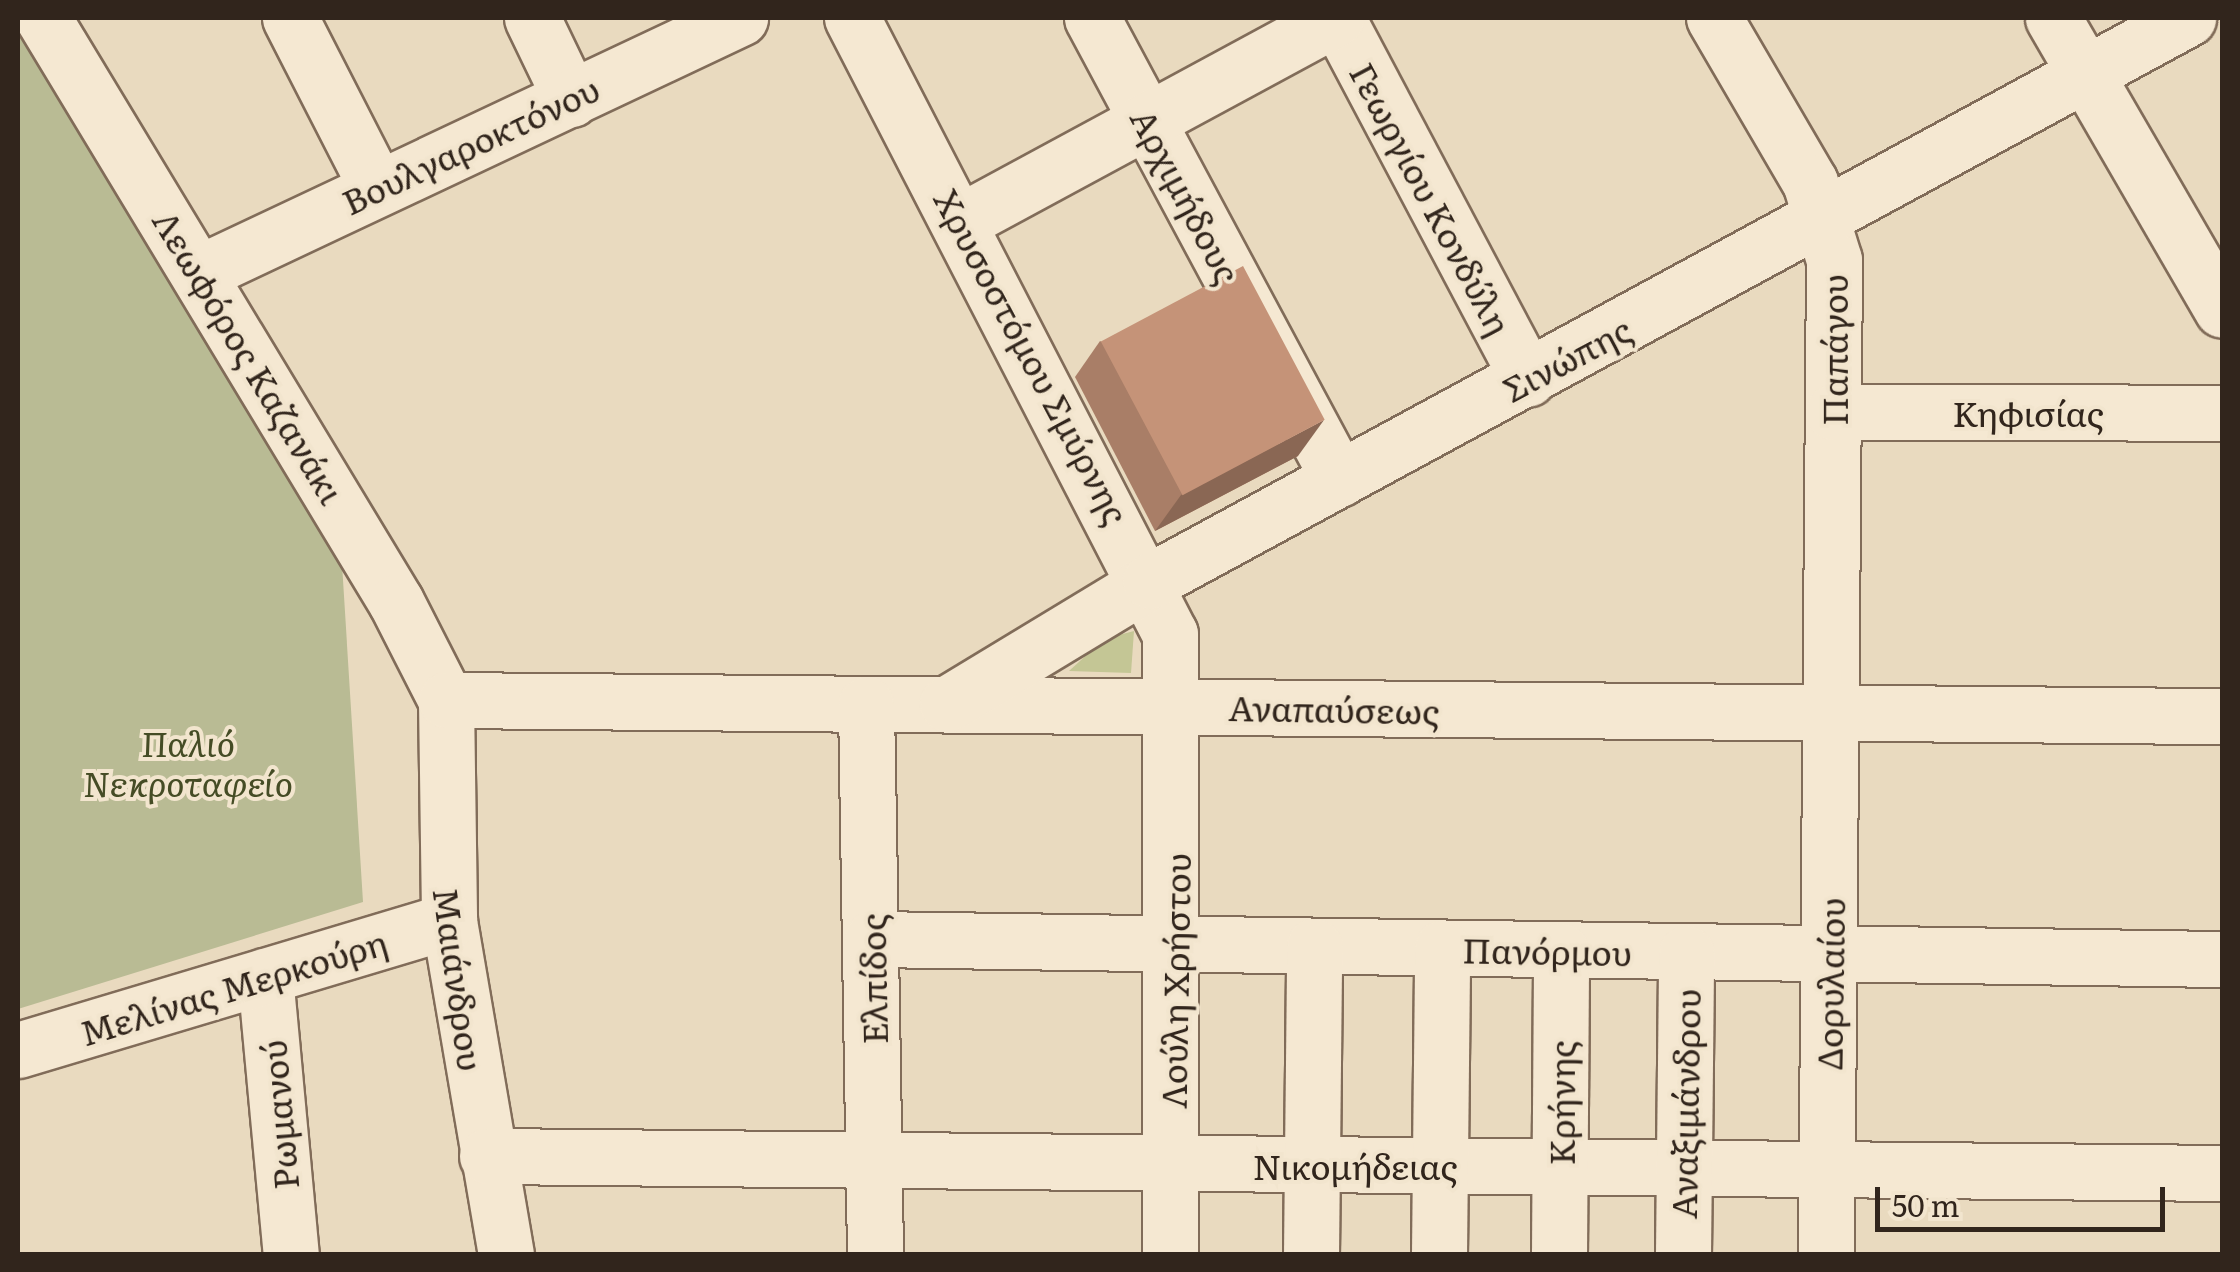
<!DOCTYPE html>
<meta charset="utf-8">
<style>
body{margin:0}
#map{position:relative;width:2240px;height:1272px;overflow:hidden;background:#e9dabf;font-family:Literata,serif}
div>[style]{position:absolute}
.green>*{inset:0;background:#c4c695}
.cemetery>*{inset:0;background:#b9bb94}
.roads{filter:drop-shadow(2px 0 #816c59) drop-shadow(-2px 0 #816c59) drop-shadow(0 2px #816c59) drop-shadow(0 -2px #816c59)}
.minor>*{height:55px;margin:-27.5px;padding:0 27.5px;transform-origin:27.5px;border-radius:27.5px;background:#f5e8d2}
.wall>*{inset:0;background:#a97e67}
.shaded-wall>*{inset:0;background:#8a6754}
.building>*{inset:0;background:#c59378;transform-origin:0 0}
span{translate:-50% -50%;white-space:nowrap;text-align:center;line-height:1.15;-webkit-text-stroke:8px #f2e5ce;paint-order:stroke}
.street-label{font-size:35px;color:#31251c}
.park-label{font-size:35px;color:#454c25;font-style:italic}
.frame{position:absolute;inset:0;border:20px solid #31251c;pointer-events:none}
.scale{position:absolute;left:1875px;top:1187px;width:290px;height:45px;box-sizing:border-box;border:5px solid #31251c;border-top:0;padding-left:12px;font-size:30px;line-height:35px;white-space:nowrap;color:#31251c;-webkit-text-stroke:8px #f2e5ce;paint-order:stroke}
</style>
<div id="map">
<div class="green">
<div style="clip-path:polygon(1134px 631px,1131px 673px,1069px 671px,1104px 639px)"></div>
</div>
<div class="cemetery">
<div style="clip-path:polygon(18px 31px,342px 564px,363px 902px,18px 1009px)"></div>
</div>
<div class="roads">
<div class="minor">
<div style="left:43px;top:18px;width:682px;rotate:58.85deg"></div>
<div style="left:396px;top:602px;width:110px;rotate:63deg"></div>
<div style="left:446px;top:700px;width:221px;rotate:89.2deg"></div>
<div style="left:449px;top:921px;width:338px;rotate:80.3deg"></div>
<div style="left:290px;top:18px;width:189px;rotate:62.9deg"></div>
<div style="left:532px;top:18px;width:90px;rotate:64.3deg"></div>
<div style="left:852px;top:18px;width:693px;rotate:62.7deg"></div>
<div style="left:1170px;top:634px;width:620px;rotate:90deg"></div>
<div style="left:1092px;top:18px;width:523px;rotate:61.82deg"></div>
<div style="left:1337px;top:18px;width:408px;rotate:62.1deg"></div>
<div style="left:1714px;top:18px;width:190px;rotate:59.7deg"></div>
<div style="left:1810px;top:182px;width:82px;rotate:72.9deg"></div>
<div style="left:1834px;top:260px;width:994px;rotate:90.46deg"></div>
<div style="left:2053px;top:18px;width:337px;rotate:59.9deg"></div>
<div style="left:963px;top:220px;width:424px;rotate:-28.4deg"></div>
<div style="left:201px;top:272px;width:596px;rotate:-25.23deg"></div>
<div style="left:1833px;top:412px;width:389px;rotate:0.1deg"></div>
<div style="left:446px;top:700px;width:1776px;rotate:0.52deg"></div>
<div style="left:866px;top:704px;width:550px;rotate:89.06deg"></div>
<div style="left:947px;top:704px;width:237px;rotate:-31.2deg"></div>
<div style="left:1150px;top:581px;width:1181px;rotate:-28.47deg"></div>
<div style="left:872px;top:939px;width:1350px;rotate:0.85deg"></div>
<div style="left:265px;top:976px;width:279px;rotate:84.7deg"></div>
<div style="left:18px;top:1050px;width:450px;rotate:-16.7deg"></div>
<div style="left:487px;top:1156px;width:1735px;rotate:0.56deg"></div>
<div style="left:1311px;top:1254px;width:308px;rotate:-89.4deg"></div>
<div style="left:1439px;top:1254px;width:306px;rotate:-89.4deg"></div>
<div style="left:1559px;top:1254px;width:303px;rotate:-89.6deg"></div>
<div style="left:1683px;top:1254px;width:301px;rotate:-89.4deg"></div>
</div>
</div>
<div class="wall">
<div style="clip-path:polygon(1100px 341px,1298px 456px,1155px 531px,1075px 377px)"></div>
</div>
<div class="shaded-wall">
<div style="clip-path:polygon(1324px 420px,1298px 456px,1155px 531px,1181px 495px)"></div>
</div>
<div class="building">
<div style="left:1243px;top:266px;width:174px;height:161px;rotate:62deg"></div>
</div>
<div class="street-label">
<span style="left:470px;top:144px;rotate:-25deg">Βουλγαροκτόνου</span>
<span style="left:1187px;top:195px;rotate:62deg">Αρχιμήδους</span>
<span style="left:1432px;top:198px;rotate:62deg">Γεωργίου Κονδύλη</span>
<span style="left:1833px;top:350px;rotate:-90deg">Παπάγου</span>
<span style="left:250px;top:356px;rotate:59deg">Λεωφόρος Καζανάκι</span>
<span style="left:1033px;top:356px;rotate:62deg">Χρυσοστόμου Σμύρνης</span>
<span style="left:1566px;top:358px;rotate:-28deg">Σινώπης</span>
<span style="left:2028px;top:412px">Κηφισίας</span>
<span style="left:1334px;top:708px;rotate:1deg">Αναπαύσεως</span>
<span style="left:1547px;top:950px;rotate:1deg">Πανόρμου</span>
<span style="left:460px;top:979px;rotate:82deg">Μαιάνδρου</span>
<span style="left:872px;top:979px;rotate:-91deg">Ελπίδος</span>
<span style="left:1174px;top:981px;rotate:-89deg">Λούλη Χρήστου</span>
<span style="left:1829px;top:984px;rotate:-89deg">Δορυλαίου</span>
<span style="left:233px;top:986px;rotate:-17deg">Μελίνας Μερκούρη</span>
<span style="left:1560px;top:1103px;rotate:-90deg">Κρήνης</span>
<span style="left:1684px;top:1104px;rotate:-89deg">Αναξιμάνδρου</span>
<span style="left:278px;top:1115px;rotate:-95deg">Ρωμανού</span>
<span style="left:1355px;top:1165px">Νικομήδειας</span>
</div>
<div class="park-label">
<span style="left:188px;top:762px">Παλιό<br>Νεκροταφείο</span>
</div>
<div class="frame"></div>
<div class="scale">50 m</div>
</div>
